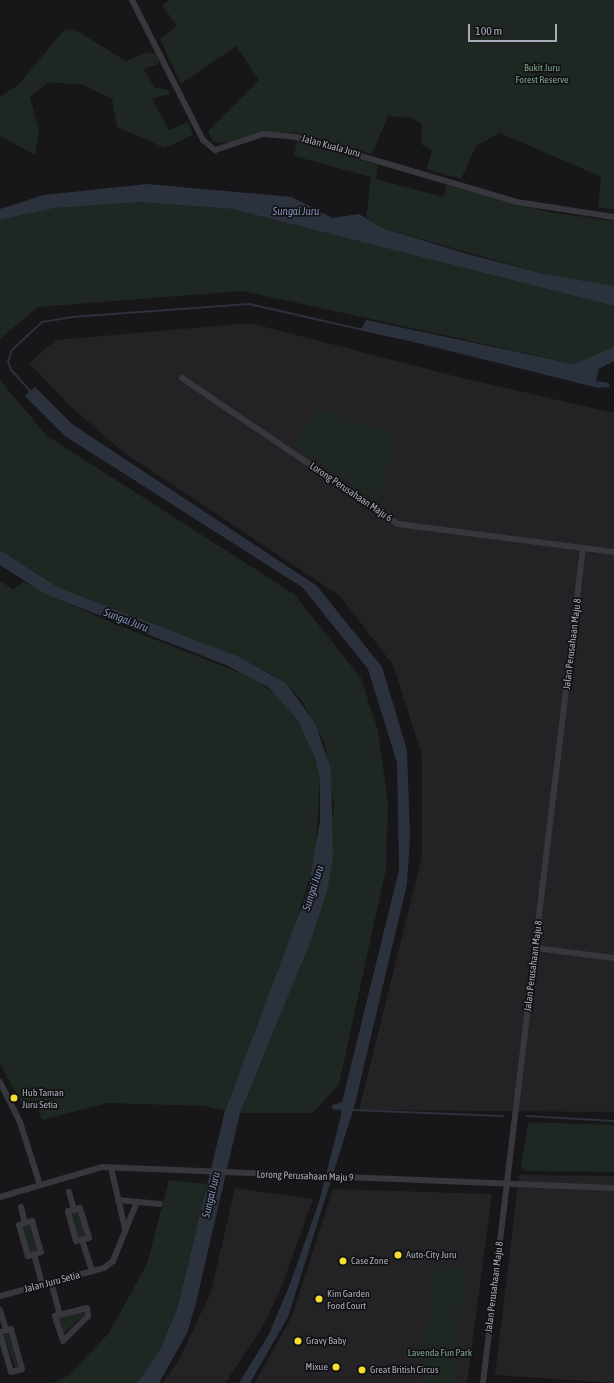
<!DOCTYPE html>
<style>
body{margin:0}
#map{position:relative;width:614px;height:1383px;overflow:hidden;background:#171618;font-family:"Asap Condensed",sans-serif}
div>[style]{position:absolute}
.built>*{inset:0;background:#232225}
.green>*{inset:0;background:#1e2721;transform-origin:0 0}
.water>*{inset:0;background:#2c323d}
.stream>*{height:2px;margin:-1px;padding:0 1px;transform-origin:1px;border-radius:1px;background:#2c323d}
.minor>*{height:6px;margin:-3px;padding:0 3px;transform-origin:3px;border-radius:3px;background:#37373d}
.dots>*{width:11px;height:11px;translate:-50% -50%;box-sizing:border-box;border:2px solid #121113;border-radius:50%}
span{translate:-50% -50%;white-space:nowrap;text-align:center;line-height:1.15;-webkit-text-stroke:3.5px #121113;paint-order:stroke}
.park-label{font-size:10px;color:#7ea489}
.street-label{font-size:10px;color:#a8aab9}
.poi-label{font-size:10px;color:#a8aab9}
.left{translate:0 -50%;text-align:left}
.right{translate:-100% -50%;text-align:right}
.water-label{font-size:11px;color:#7e90b5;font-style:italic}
.scale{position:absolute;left:468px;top:24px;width:89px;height:18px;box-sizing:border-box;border:2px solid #a8aab9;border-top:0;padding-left:5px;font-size:12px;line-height:14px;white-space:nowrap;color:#a8aab9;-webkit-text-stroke:3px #121113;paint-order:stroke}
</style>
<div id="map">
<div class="built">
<div style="clip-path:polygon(250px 323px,458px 377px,614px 413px,614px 1112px,359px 1110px,422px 856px,422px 755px,393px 665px,340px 596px,123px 452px,70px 406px,29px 363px,56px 340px)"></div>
<div style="clip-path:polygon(519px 1175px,614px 1176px,614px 1383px,495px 1375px)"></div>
<div style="clip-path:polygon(235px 1188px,313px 1199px,281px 1288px,262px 1328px,225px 1383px,163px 1383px,179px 1360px,211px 1292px)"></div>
<div style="clip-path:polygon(333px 1189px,492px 1194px,467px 1383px,255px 1383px,292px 1316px)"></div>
</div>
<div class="green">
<div style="clip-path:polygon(170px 0,614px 0,614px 210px,598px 207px,601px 177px,500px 133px,476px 146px,461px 179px,426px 169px,432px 151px,421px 144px,422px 125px,412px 118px,388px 116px,372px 154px,296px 133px,261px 132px,231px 143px,213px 142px,208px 131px,259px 80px,236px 46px,181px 84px,160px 39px,177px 26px,162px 5px)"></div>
<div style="clip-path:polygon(65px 29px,79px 32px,126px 61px,147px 52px,157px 55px,159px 64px,143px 69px,155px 88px,169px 90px,170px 94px,152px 99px,169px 130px,188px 122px,193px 135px,165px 148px,117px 127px,112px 99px,83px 85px,49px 82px,30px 97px,39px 131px,35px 155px,0 136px,0 97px,19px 84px)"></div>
<div style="clip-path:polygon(297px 141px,378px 165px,376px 179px,443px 197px,447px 185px,548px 212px,614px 221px,614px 286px,544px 274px,382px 228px,366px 218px,371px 177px,294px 156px)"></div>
<div style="clip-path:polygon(140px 202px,232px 209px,614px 306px,614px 347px,575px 364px,243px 291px,38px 307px,0 339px,0 220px,55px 208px)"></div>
<div style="clip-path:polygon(0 380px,46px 435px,294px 594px,361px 678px,378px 731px,388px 803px,386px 869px,339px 1084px,313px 1113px,240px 1113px,310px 943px,334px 806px,325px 744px,302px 701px,286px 683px,266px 671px,59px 588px,0 550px)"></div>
<div style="clip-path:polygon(318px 408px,397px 435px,378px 503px,294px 445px)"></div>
<div style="clip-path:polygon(0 581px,13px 589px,23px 582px,98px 617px,253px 678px,283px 700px,297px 719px,315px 758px,320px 780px,315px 861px,290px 941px,225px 1111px,205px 1106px,108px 1103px,42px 1120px,38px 1108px,25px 1109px,0 1064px)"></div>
<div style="clip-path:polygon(528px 1122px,614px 1125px,614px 1172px,526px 1171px,521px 1167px)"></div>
<div style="clip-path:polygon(169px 1180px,207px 1184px,177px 1309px,160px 1350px,137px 1383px,53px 1383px,69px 1375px,109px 1333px,147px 1264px)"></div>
<div style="clip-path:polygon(79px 1211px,85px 1235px,82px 1238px,78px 1237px,72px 1213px)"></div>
<div style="clip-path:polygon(30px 1225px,37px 1249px,34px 1252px,29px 1251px,23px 1227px)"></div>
<div style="left:435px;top:1265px;width:32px;height:119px;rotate:7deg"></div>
<div style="clip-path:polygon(82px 1311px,84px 1315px,62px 1335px,57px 1318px)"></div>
<div style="clip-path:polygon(9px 1333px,18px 1366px,16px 1369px,3px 1335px)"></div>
</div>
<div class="water">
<div style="clip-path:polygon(147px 184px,292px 197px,332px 218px,359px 214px,382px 228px,464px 253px,544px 274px,614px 286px,614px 306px,232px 209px,140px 202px,55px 208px,0 220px,0 209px,44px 195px)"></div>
<div style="clip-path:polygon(366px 320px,574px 364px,614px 347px,614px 361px,599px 369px,596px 381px,609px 383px,610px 387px,598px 388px,361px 329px)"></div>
<div style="clip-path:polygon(35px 387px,72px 424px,317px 586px,382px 667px,407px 750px,410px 837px,407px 884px,355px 1104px,288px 1317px,250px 1383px,239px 1383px,269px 1334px,290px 1284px,319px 1202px,341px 1116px,341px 1110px,332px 1109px,332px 1105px,342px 1102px,399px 870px,397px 763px,368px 669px,302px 587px,65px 436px,25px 396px)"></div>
<div style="clip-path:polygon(0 550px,59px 588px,237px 656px,286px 683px,315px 723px,331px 769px,333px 858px,328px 888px,310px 943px,240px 1113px,195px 1307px,187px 1333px,159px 1383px,137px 1383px,160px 1350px,177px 1309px,225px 1111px,308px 890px,320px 821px,320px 780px,315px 758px,297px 719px,268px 687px,226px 665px,45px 594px,0 565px)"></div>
</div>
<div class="stream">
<div style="left:32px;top:393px;width:31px;rotate:-132deg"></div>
<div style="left:11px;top:370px;width:9px;rotate:-108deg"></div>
<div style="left:8px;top:361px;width:12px;rotate:-70deg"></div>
<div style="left:12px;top:350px;width:41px;rotate:-43deg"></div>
<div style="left:42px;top:322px;width:30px;rotate:-9deg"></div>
<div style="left:72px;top:317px;width:177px;rotate:-4.2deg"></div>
<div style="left:249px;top:304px;width:154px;rotate:12.8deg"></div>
<div style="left:351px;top:1110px;width:152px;rotate:2.3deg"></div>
<div style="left:527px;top:1116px;width:87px;rotate:3.3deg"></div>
</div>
<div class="minor">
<div style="left:132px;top:0;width:157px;rotate:63.1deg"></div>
<div style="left:203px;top:140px;width:16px;rotate:40deg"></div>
<div style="left:215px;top:150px;width:51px;rotate:-18.4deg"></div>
<div style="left:263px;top:134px;width:33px;rotate:5deg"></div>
<div style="left:296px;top:137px;width:230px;rotate:16.4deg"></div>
<div style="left:517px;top:202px;width:98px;rotate:8.8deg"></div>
<div style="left:182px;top:378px;width:261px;rotate:34.1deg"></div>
<div style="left:398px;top:524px;width:218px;rotate:7.4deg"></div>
<div style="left:535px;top:948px;width:80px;rotate:7.2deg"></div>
<div style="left:0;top:1082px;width:45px;rotate:63.4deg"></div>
<div style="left:20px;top:1122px;width:66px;rotate:72.4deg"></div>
<div style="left:111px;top:1168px;width:62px;rotate:76.9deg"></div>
<div style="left:69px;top:1192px;width:19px;rotate:74deg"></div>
<div style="left:0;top:1197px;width:106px;rotate:-16.4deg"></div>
<div style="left:102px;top:1167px;width:512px;rotate:2.35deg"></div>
<div style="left:118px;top:1200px;width:42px;rotate:5.4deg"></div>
<div style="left:21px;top:1207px;width:16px;rotate:76deg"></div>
<div style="left:80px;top:1208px;width:31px;rotate:73deg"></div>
<div style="left:89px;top:1238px;width:13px;rotate:167deg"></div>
<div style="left:76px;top:1241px;width:31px;rotate:-105deg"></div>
<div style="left:68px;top:1211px;width:12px;rotate:-14deg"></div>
<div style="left:32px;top:1221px;width:32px;rotate:74deg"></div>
<div style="left:41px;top:1252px;width:14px;rotate:163deg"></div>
<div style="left:28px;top:1256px;width:32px;rotate:-106deg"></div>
<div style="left:19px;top:1225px;width:14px;rotate:-17deg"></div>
<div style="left:82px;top:1240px;width:33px;rotate:72deg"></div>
<div style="left:34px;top:1254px;width:31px;rotate:75deg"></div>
<div style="left:51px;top:1282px;width:34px;rotate:75deg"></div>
<div style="left:0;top:1296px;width:108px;rotate:-15.1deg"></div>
<div style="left:104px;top:1268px;width:11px;rotate:-38deg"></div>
<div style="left:113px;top:1261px;width:64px;rotate:-67.9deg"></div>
<div style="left:87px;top:1308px;width:8px;rotate:83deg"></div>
<div style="left:88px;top:1316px;width:35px;rotate:135deg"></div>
<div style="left:63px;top:1341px;width:26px;rotate:-108deg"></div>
<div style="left:55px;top:1316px;width:33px;rotate:-14deg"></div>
<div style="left:0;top:1310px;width:21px;rotate:73deg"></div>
<div style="left:0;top:1332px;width:11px;rotate:-15deg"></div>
<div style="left:11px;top:1329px;width:41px;rotate:74.6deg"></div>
<div style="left:22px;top:1369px;width:11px;rotate:165deg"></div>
<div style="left:11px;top:1372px;width:40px;rotate:-106deg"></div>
<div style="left:483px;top:1383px;width:841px;rotate:-83.17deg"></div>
</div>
<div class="dots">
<div style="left:14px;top:1098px;background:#f7dd30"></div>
<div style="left:398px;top:1255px;background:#f7dd30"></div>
<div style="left:343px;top:1261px;background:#f7dd30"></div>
<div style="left:319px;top:1299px;background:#f7dd30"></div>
<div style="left:298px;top:1341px;background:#f7dd30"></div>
<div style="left:336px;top:1367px;background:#f7dd30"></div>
<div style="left:362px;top:1370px;background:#f7dd30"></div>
</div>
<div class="park-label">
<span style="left:542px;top:73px">Bukit Juru<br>Forest Reserve</span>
<span style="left:440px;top:1353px">Lavenda Fun Park</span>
</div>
<div class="street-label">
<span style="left:331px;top:146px;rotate:15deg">Jalan Kuala Juru</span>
<span style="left:351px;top:492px;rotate:34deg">Lorong Perusahaan Maju 6</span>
<span style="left:572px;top:644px;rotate:-83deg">Jalan Perusahaan Maju 8</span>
<span style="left:533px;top:966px;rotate:-83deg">Jalan Perusahaan Maju 8</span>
<span style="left:305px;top:1176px;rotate:2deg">Lorong Perusahaan Maju 9</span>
<span style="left:52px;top:1282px;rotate:-15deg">Jalan Juru Setia</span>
<span style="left:494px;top:1287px;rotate:-83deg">Jalan Perusahaan Maju 8</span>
</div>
<div class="poi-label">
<span class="left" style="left:22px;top:1098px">Hub Taman<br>Juru Setia</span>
<span class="left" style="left:406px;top:1255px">Auto-City Juru</span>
<span class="left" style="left:351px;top:1261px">Case Zone</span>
<span class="left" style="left:327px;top:1299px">Kim Garden<br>Food Court</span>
<span class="left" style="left:306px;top:1341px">Gravy Baby</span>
<span class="right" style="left:328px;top:1367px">Mixue</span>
<span class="left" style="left:370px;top:1370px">Great British Circus</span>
</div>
<div class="water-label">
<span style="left:296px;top:211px">Sungai Juru</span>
<span style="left:126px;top:620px;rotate:21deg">Sungai Juru</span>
<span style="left:313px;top:888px;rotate:-72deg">Sungai Juru</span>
<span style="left:211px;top:1195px;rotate:-77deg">Sungai Juru</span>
</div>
<div class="scale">100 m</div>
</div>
